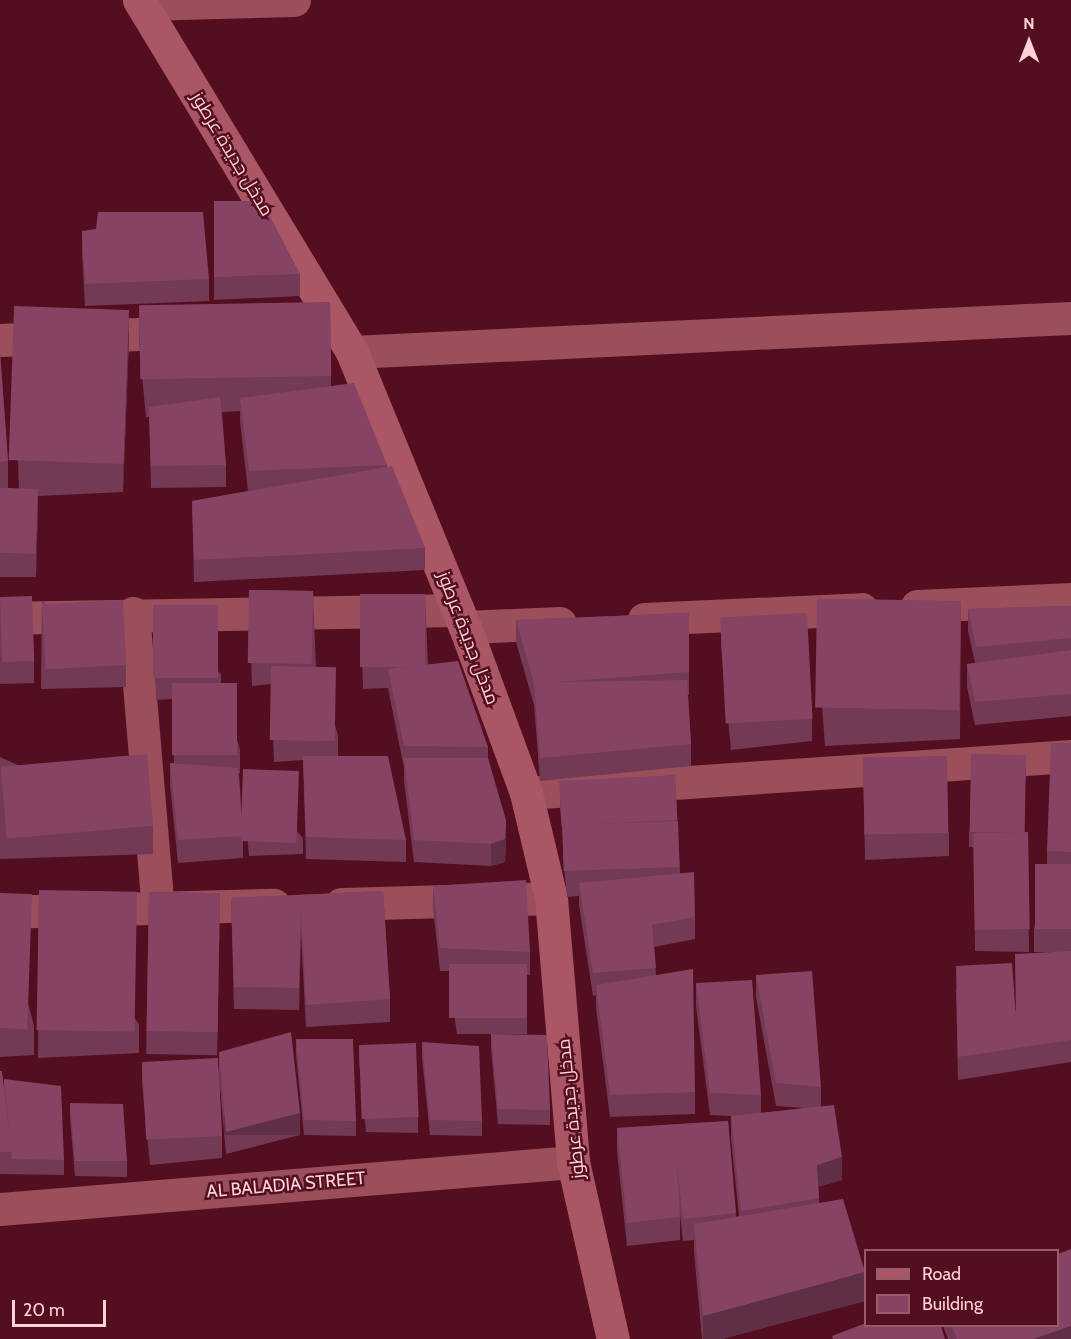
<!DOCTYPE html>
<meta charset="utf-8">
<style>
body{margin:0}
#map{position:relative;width:1071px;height:1339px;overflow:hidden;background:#530e20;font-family:Cabin,Cairo,sans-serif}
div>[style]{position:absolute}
.street>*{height:33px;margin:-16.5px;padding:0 16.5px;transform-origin:16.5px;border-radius:16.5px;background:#9a4f5b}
.secondary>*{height:33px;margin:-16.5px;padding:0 16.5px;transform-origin:16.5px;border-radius:16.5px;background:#ab5664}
.wall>*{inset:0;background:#733a55;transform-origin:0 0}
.shaded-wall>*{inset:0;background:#5e2f45;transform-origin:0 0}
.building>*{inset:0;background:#864363;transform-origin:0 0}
span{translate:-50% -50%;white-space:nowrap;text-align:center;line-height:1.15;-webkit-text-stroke:5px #530e20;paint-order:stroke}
.street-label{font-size:18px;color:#fed2d6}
.legend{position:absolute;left:864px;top:1249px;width:195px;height:78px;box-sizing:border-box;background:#530e20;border:2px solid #975c69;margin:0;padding:8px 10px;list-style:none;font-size:18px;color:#fed2d6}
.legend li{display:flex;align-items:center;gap:12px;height:30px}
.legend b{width:30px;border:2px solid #975c69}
.north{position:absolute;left:999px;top:12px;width:60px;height:60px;-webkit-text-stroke:4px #530e20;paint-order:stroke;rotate:0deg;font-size:16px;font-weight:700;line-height:24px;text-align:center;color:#fed2d6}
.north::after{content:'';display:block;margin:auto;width:21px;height:27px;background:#fed2d6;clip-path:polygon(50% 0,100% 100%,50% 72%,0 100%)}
.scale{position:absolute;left:12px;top:1300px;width:94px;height:27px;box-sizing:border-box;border:3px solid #fed2d6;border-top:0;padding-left:8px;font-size:18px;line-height:21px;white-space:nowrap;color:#fed2d6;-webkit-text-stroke:4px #530e20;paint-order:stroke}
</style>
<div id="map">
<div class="street">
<div style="left:143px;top:4px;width:151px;rotate:-1.5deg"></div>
<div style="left:0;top:340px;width:184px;rotate:-2.5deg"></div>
<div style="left:352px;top:352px;width:720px;rotate:-2.71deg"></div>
<div style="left:917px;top:606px;width:154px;rotate:-2.6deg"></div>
<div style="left:133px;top:613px;width:296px;rotate:85.2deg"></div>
<div style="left:0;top:618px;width:458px;rotate:-1deg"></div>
<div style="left:644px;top:619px;width:218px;rotate:-2.6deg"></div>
<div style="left:465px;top:627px;width:95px;rotate:-2.4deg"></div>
<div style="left:526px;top:793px;width:546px;rotate:-3.88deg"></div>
<div style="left:341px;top:904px;width:210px;rotate:-1.6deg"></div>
<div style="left:0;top:912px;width:274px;rotate:-1.5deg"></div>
<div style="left:0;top:1209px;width:575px;rotate:-4.69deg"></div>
</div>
<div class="secondary">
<div style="left:139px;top:0;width:411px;rotate:58.8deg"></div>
<div style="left:352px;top:352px;width:297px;rotate:67.7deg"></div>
<div style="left:465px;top:627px;width:177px;rotate:69.8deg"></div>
<div style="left:526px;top:793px;width:108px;rotate:76.6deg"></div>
<div style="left:551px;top:898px;width:265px;rotate:85.2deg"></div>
<div style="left:573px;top:1162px;width:181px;rotate:77.3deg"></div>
</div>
<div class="wall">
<div style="clip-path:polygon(214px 201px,300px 274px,300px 296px,214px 300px)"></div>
<div style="clip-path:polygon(82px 231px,209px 279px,209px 301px,85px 306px,82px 253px)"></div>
<div style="clip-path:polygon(330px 302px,331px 386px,387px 465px,387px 467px,425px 548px,425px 570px,194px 582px,192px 501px,248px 491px,240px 421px,240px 411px,222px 412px,226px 465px,226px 487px,151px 488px,149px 417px,146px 417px,139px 344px,139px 315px)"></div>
<div style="clip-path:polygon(14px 317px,129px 339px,123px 492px,38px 496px,36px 577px,0 577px,0 352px,8px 461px,8px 490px,19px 490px,14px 346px)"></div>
<div style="clip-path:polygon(249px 590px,313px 591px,316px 667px,338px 735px,338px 756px,406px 840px,406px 862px,306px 859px,303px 760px,274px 762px,271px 684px,252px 686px)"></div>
<div style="clip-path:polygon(360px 594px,425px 594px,428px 664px,488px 747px,488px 758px,506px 842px,505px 862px,491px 866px,414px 862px,404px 781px,404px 768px,388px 688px,363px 689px)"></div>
<div style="clip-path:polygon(0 597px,34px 661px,34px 683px,0 684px)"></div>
<div style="clip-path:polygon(42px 601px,126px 665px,126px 687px,41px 689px)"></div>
<div style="clip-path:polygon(961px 601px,960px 739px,825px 746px,817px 638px,817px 610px)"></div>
<div style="clip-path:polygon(153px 605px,221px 674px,221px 683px,240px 750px,240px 773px,239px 773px,243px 836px,243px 858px,178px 863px,170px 785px,170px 763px,174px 763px,172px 699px,156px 700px)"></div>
<div style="clip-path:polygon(1071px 606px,1071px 716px,975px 725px,967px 687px,967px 664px,975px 663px,968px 631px,968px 609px)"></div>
<div style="clip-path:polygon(689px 613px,689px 695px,688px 695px,691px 744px,691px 766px,540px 781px,534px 705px,516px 642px,516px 620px)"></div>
<div style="clip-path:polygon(721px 623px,812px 719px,812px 741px,731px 750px,721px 646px)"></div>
<div style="clip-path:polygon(1071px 743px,1071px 1062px,958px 1080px,956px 989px,1016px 1011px,1067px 952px,1034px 952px,1034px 929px,1047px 864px,1047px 851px)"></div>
<div style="clip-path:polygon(0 757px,153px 826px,153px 854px,0 859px)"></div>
<div style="clip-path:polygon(863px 757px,949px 833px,949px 856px,865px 860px)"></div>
<div style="clip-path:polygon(243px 769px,303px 838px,303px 854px,249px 856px,243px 784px)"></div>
<div style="clip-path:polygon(1026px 771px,1021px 833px,1028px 832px,1029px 952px,975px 951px,974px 847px,969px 847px,969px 832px)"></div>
<div style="clip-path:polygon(675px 775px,680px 873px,695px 917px,695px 939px,654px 947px,656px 975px,695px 1092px,695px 1114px,610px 1117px,596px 1008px,596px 995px,593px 996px,579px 905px,579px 896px,567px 897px,563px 855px,563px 838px,560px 808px,560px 786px)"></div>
<div style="clip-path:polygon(433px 886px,530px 952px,530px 975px,527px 975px,527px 1034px,457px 1034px,449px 980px,449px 971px,440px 971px,433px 908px)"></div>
<div style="clip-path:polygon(39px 890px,139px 1024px,139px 1053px,38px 1058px)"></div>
<div style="clip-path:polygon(383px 891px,390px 999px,390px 1022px,306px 1027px,301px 935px,299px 1010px,234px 1009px,231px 898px)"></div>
<div style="left:149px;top:892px;width:71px;height:162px;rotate:1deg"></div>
<div style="clip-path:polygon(0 893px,34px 1026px,34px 1055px,0 1057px)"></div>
<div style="clip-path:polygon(756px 975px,821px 1087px,821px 1106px,842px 1180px,818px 1187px,819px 1203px,865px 1301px,722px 1339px,702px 1339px,694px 1252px,694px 1240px,683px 1241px,680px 1215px,680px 1240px,627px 1246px,617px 1151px,617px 1128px,728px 1121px,736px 1217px,739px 1216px,731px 1139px,731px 1116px,710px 1115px,696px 1006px,696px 983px,761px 1095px,761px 1113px,805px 1108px,776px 1106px,756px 997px)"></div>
<div style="clip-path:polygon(491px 1034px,550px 1110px,550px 1125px,498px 1124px,491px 1049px)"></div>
<div style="clip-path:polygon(296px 1039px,356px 1121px,356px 1136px,304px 1135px,296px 1055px)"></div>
<div style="clip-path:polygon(422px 1042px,482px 1121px,482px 1136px,430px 1135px,422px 1058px)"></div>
<div style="clip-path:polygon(359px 1045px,418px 1117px,418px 1133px,366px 1132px,359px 1060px)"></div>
<div style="clip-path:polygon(219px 1052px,300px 1135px,226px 1154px,219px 1077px,222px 1136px,222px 1158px,150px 1165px,142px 1084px,142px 1062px,219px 1072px)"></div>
<div style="clip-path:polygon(0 1071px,4px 1089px,4px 1079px,64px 1160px,64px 1175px,0 1174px)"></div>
<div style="clip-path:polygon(70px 1103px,127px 1161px,127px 1177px,75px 1176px,70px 1118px)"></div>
<div style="clip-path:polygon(943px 1326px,1058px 1326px,1071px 1339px,948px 1339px)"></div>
</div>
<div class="shaded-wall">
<div style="clip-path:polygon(129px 310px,129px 339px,123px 492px,123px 464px)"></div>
<div style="clip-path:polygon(38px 489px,38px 511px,36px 577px,36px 554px)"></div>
<div style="clip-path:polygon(1026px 755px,1026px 771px,1021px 844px,1021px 828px)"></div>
<div style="clip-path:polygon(506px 820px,506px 842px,505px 862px,491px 866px,491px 844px)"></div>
<div style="clip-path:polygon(301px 913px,301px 935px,299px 1010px,299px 988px)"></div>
<div style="left:300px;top:1113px;width:22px;height:76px;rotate:90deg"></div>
<div style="clip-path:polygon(842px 1157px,842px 1180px,817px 1187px,817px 1165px)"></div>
<div style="clip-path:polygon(865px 1272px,865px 1301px,722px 1339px,703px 1339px,703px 1316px)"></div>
<div style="clip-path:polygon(1071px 1326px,1071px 1339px,1033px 1339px)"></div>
</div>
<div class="building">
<div style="clip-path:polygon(214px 201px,256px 201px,270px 216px,300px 274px,214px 277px)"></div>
<div style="clip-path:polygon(98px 212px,203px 212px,209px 279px,85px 284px,82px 231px,96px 229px)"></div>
<div style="left:330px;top:302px;width:74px;height:191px;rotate:89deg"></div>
<div style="left:129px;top:310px;width:154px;height:115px;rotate:92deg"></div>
<div style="clip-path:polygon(0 352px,8px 461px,0 462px)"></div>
<div style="clip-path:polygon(354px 383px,387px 465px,249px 471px,240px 398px)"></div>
<div style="clip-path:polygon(220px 397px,226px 465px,151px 466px,149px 407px)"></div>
<div style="clip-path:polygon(392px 466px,425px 548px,194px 560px,192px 501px)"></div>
<div style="left:38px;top:489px;width:65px;height:38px;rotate:92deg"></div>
<div style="left:249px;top:590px;width:64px;height:73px;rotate:1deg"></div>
<div style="left:360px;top:594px;width:65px;height:73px"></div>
<div style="left:32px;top:596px;width:65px;height:32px;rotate:88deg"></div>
<div style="left:123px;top:600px;width:65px;height:81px;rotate:87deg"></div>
<div style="left:961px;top:601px;width:109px;height:144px;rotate:91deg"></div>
<div style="left:153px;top:605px;width:65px;height:73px"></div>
<div style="clip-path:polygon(1071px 606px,1071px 638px,976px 647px,968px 609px)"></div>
<div style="clip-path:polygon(689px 613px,689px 672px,557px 682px,687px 680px,691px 744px,540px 758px,534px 683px,516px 620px)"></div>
<div style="left:807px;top:613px;width:106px;height:87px;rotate:87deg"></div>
<div style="clip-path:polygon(1071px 650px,1071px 694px,975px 702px,967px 664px)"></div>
<div style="clip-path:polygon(458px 661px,488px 747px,404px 746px,388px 669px)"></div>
<div style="left:271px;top:666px;width:65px;height:74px;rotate:1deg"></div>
<div style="left:172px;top:683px;width:65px;height:72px"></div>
<div style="clip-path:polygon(1051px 743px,1071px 743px,1071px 852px,1047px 851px)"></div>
<div style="left:147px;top:754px;width:72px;height:147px;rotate:85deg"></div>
<div style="left:971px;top:754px;width:55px;height:78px;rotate:1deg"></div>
<div style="clip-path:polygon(303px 756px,388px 756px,406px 840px,306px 837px)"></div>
<div style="left:947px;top:756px;width:77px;height:84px;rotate:89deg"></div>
<div style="clip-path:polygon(404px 758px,488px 758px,506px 820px,505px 839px,491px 844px,414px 840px)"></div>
<div style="clip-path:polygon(170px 763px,238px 768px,243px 836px,178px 840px)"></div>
<div style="left:243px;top:769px;width:56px;height:72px;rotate:2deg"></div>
<div style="left:675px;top:775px;width:45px;height:116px;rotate:87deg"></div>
<div style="left:678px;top:821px;width:46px;height:116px;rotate:88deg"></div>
<div style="left:1028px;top:832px;width:97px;height:55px;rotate:89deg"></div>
<div style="left:1071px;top:864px;width:65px;height:36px;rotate:90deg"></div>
<div style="clip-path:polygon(694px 872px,695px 917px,652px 925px,656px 968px,593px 973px,579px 883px)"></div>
<div style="clip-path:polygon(526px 880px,530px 952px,440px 948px,433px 886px)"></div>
<div style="left:39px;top:890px;width:98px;height:140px;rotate:1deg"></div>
<div style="clip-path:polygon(383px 891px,390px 999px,306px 1005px,301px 913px,299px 988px,234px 987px,231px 898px)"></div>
<div style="left:149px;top:892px;width:71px;height:139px;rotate:1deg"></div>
<div style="left:0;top:893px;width:32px;height:135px;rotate:2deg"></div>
<div style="clip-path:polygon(1071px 951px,1071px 1040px,958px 1057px,956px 966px,1012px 963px,1016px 1018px,1015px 954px)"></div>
<div style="left:527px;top:964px;width:54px;height:78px;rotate:90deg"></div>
<div style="clip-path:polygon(693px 969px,695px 1092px,610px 1095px,596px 985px)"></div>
<div style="clip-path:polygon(812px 971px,821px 1087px,776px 1083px,756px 975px)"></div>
<div style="clip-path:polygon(752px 980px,761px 1095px,710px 1093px,696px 983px)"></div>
<div style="clip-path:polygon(291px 1032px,300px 1113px,226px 1132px,219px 1052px)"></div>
<div style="clip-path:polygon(491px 1034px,547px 1035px,550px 1110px,498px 1109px)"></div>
<div style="clip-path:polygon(296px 1039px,353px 1039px,356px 1121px,304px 1120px)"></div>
<div style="clip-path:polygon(422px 1042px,479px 1046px,482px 1121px,430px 1120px)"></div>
<div style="left:416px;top:1043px;width:74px;height:57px;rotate:88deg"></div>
<div style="left:218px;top:1058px;width:78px;height:76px;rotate:87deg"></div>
<div style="clip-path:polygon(0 1071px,2px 1071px,12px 1152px,0 1152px)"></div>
<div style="clip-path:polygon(4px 1079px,61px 1086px,64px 1160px,12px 1159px)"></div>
<div style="clip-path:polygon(70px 1103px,123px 1104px,127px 1161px,75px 1161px)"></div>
<div style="clip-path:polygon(834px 1105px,842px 1157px,817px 1165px,819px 1198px,741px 1211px,731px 1116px)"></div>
<div style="clip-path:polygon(728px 1121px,736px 1213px,683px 1219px,677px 1165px,680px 1217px,627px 1223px,617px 1128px)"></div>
<div style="clip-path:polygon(843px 1199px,865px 1272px,703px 1316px,694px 1224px)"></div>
<div style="clip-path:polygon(1071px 1249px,1071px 1326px,1033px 1339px,957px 1339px,951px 1326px,1058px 1326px,1058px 1254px)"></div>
<div style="clip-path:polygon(866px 1323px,866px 1326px,941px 1326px,945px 1339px,833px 1339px,832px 1336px)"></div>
</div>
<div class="street-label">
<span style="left:232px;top:154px;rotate:59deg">مدخل جديدة عرطوز</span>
<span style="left:468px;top:638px;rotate:69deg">مدخل جديدة عرطوز</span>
<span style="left:571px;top:1109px;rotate:-96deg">مدخل جديدة عرطوز</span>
<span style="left:286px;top:1185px;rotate:-5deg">AL BALADIA STREET</span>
</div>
<ul class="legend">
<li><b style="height:8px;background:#ab5664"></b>Road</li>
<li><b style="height:16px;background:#864363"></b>Building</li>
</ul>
<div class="north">N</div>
<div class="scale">20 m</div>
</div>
